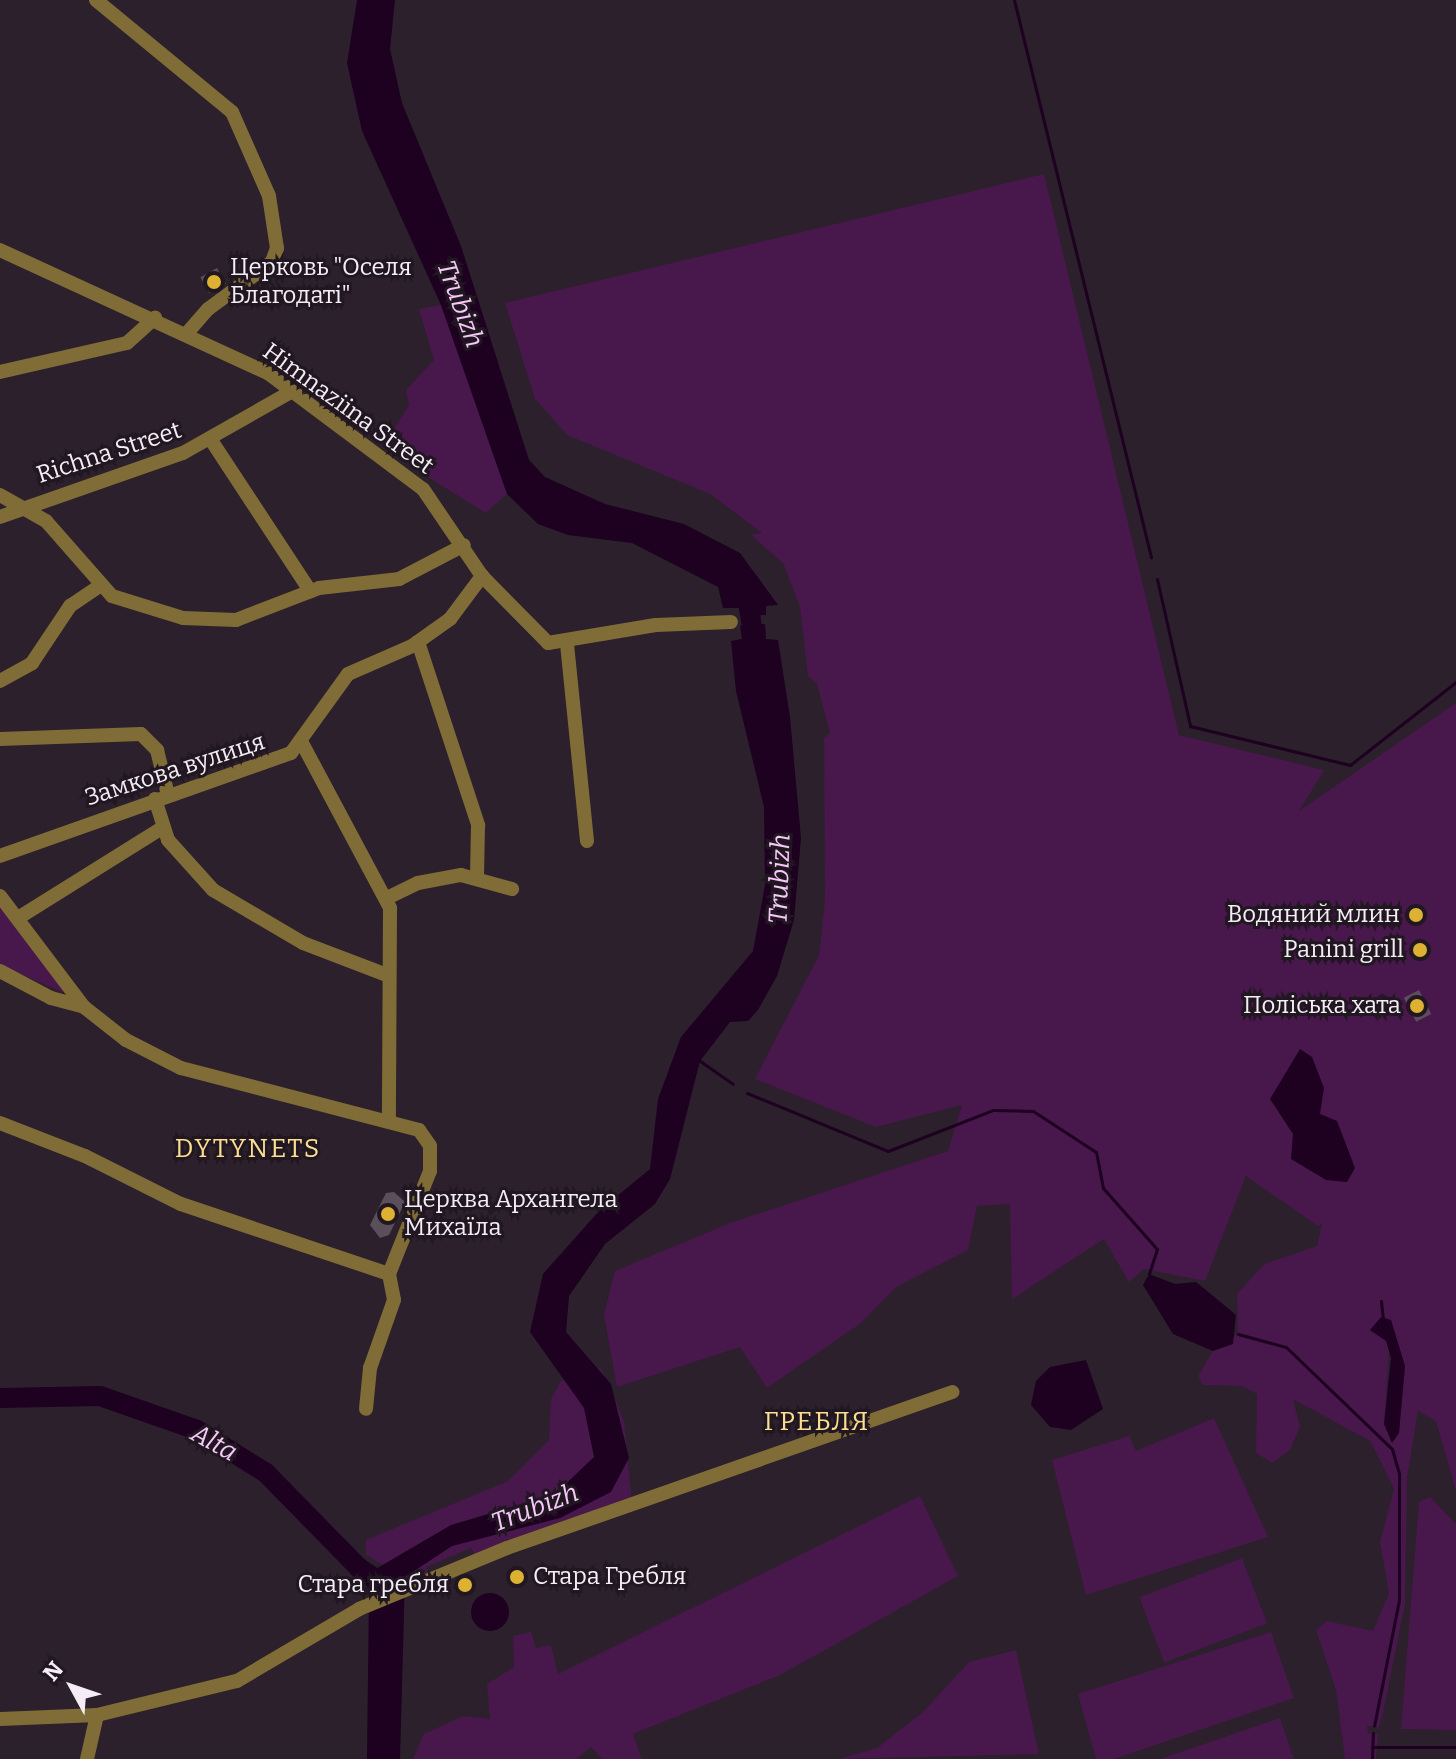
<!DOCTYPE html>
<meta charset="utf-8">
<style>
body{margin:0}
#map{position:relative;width:1456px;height:1759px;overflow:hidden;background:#2b202b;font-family:Bitter,serif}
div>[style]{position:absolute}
.green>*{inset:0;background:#48174c;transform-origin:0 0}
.water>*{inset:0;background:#1e0021}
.round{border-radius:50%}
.stream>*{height:3px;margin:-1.5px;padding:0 1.5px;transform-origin:1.5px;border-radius:1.5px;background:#1e0021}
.river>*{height:20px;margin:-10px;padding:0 10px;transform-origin:10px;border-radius:10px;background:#1e0021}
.building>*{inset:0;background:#5c4f5c;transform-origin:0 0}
.street>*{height:14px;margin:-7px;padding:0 7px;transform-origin:7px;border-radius:7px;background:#806c37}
.dots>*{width:22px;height:22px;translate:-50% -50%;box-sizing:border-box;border:4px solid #211721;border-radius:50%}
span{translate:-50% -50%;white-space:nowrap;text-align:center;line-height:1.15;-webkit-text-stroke:6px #211721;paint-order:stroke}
.poi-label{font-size:24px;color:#f4edf5}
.left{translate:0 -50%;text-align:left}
.right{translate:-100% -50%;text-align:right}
.street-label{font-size:24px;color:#f4edf5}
.water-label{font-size:26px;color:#f7c8fa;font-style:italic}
.neighbourhood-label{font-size:26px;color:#fcde92;letter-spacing:2px}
.north{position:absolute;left:32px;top:1647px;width:80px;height:80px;-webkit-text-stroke:6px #211721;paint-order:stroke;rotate:310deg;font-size:22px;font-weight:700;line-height:32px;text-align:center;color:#f4edf5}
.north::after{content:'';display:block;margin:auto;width:28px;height:36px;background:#f4edf5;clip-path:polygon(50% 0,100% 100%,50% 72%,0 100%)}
</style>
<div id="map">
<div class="green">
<div style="clip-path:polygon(evenodd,1044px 174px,1179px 735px,1324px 770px,1299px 811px,1456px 703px,1456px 1491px,1436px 1421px,1418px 1411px,1407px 1478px,1405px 1603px,1383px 1713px,1379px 1727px,1367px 1726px,1368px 1733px,1378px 1734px,1376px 1759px,1345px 1759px,1336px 1690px,1316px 1630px,1327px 1621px,1373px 1631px,1389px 1593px,1380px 1542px,1394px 1489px,1388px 1476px,1370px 1441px,1293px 1399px,1300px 1427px,1290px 1450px,1272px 1463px,1256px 1453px,1257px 1394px,1242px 1386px,1203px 1385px,1198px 1376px,1213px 1351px,1238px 1334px,1237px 1294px,1264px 1264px,1317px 1246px,1322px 1223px,1318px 1226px,1246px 1176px,1205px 1281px,1144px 1269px,1129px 1282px,1104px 1239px,1012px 1299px,1010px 1204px,977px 1206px,968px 1250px,896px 1287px,861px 1323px,767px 1388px,740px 1347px,617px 1387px,604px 1315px,615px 1271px,730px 1223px,948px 1151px,962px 1105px,876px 1127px,755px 1079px,819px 955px,825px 900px,824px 738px,830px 733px,817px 684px,808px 676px,800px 607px,783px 563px,751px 535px,762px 533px,710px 494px,567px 435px,535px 399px,505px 303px,1044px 174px,1391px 1320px,1405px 1366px,1399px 1433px,1384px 1424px,1391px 1320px)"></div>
<div style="clip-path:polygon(441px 305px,507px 494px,486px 513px,423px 474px,392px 432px,409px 405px,406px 390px,434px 360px,419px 309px)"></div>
<div style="clip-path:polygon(0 903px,64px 988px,62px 992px,0 965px)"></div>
<div style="clip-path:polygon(601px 1368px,624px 1421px,632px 1504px,476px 1557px,471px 1548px,426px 1567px,429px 1577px,415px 1584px,366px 1555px,366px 1540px,508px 1481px,549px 1440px,551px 1399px,561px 1381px)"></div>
<div style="clip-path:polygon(1214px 1418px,1268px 1537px,1086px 1595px,1052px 1460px,1129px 1436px,1136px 1451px)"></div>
<div style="clip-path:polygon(920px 1496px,958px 1576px,780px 1675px,633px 1734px,642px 1759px,602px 1759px,591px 1747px,577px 1759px,413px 1759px,424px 1734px,463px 1716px,490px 1719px,487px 1684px,514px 1667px,513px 1636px,531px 1632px,536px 1648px,551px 1645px,558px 1674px)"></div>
<div style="clip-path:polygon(1430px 1497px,1456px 1524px,1456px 1730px,1401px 1729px,1419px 1502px)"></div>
<div style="left:1242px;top:1558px;width:70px;height:110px;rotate:69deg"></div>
<div style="clip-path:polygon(1271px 1632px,1294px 1698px,1114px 1759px,1096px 1759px,1078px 1694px)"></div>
<div style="clip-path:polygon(1016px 1650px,1039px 1754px,839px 1759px,877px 1748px,923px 1712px,969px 1662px)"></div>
<div style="clip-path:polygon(1280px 1718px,1294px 1759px,1160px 1759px)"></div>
</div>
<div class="water">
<div style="clip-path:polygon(357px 0,395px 0,390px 49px,402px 103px,461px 246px,529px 460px,545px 477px,605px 504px,684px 524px,740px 553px,778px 605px,766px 606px,766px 615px,740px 616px,739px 608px,723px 608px,718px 587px,632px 543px,568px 535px,538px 524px,507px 494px,441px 305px,362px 131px,347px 63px)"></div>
<div style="clip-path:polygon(765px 624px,766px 639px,778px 640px,790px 717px,801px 838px,794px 920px,777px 976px,758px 1010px,748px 1021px,730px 1022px,700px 1061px,670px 1179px,655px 1204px,605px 1244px,569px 1296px,566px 1332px,611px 1384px,629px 1458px,611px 1492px,560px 1518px,452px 1546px,405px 1577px,400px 1759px,367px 1759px,369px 1591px,359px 1571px,374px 1570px,451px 1525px,555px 1494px,594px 1457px,584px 1408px,530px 1332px,543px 1274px,599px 1211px,650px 1169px,658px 1099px,681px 1037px,753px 951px,765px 885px,764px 807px,736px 691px,731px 641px,742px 639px,740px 626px)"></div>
<div style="clip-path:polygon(1300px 1049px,1312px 1057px,1324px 1088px,1320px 1114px,1337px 1121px,1355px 1168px,1347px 1182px,1326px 1180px,1291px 1159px,1293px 1134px,1270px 1099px)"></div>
<div style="clip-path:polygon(1149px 1274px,1175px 1284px,1196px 1282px,1212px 1295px,1236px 1315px,1233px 1344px,1213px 1351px,1173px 1334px,1143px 1285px)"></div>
<div style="clip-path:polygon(1381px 1317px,1391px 1320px,1405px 1366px,1399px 1433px,1392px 1443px,1384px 1424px,1391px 1358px,1386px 1341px,1370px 1330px)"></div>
<div style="clip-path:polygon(1086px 1360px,1103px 1409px,1071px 1430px,1050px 1427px,1031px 1405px,1036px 1381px,1050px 1367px)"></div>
<div class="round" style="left:471px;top:1593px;width:38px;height:38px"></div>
</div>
<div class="stream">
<div style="left:1014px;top:0;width:574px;rotate:76.18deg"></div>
<div style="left:1157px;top:579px;width:151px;rotate:77.3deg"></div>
<div style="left:1190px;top:726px;width:165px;rotate:13.7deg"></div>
<div style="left:1350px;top:765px;width:135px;rotate:-38.1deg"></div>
<div style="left:700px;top:1061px;width:40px;rotate:34.9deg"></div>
<div style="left:747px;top:1093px;width:152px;rotate:22.4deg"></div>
<div style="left:888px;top:1151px;width:113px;rotate:-21.3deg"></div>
<div style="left:993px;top:1110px;width:40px;rotate:1.4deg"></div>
<div style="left:1033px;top:1111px;width:75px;rotate:33.1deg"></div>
<div style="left:1096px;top:1152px;width:37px;rotate:79deg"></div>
<div style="left:1103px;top:1188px;width:81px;rotate:48.5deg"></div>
<div style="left:1157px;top:1249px;width:26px;rotate:108deg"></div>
<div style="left:1381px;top:1301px;width:20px;rotate:84deg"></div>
<div style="left:1238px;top:1334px;width:50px;rotate:15.2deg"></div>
<div style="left:1286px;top:1347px;width:147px;rotate:43.9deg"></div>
<div style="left:1392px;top:1449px;width:26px;rotate:74deg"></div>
<div style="left:1399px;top:1474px;width:126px;rotate:90deg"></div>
<div style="left:1399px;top:1600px;width:128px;rotate:101.2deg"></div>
<div style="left:1372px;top:1747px;width:84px"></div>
<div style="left:1372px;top:1759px;width:26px;rotate:-88deg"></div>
</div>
<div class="river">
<div style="left:747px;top:589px;width:64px;rotate:82.8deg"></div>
<div style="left:0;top:1398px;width:100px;rotate:-1.1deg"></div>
<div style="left:100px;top:1396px;width:103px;rotate:19.3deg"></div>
<div style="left:197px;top:1430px;width:81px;rotate:31.9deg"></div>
<div style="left:266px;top:1473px;width:133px;rotate:45.6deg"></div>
<div style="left:359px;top:1568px;width:30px;rotate:33deg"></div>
</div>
<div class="building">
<div style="left:217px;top:268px;width:18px;height:19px;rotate:61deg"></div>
<div style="left:1419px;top:990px;width:27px;height:17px;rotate:63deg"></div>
<div style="clip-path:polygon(394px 1192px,405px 1202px,389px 1235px,380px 1238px,370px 1225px,386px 1193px)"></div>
</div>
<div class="street">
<div style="left:96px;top:0;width:176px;rotate:39.5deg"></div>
<div style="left:232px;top:112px;width:92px;rotate:66.2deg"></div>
<div style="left:269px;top:196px;width:53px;rotate:81.3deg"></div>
<div style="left:277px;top:248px;width:15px;rotate:110deg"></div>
<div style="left:272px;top:262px;width:79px;rotate:143.7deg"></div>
<div style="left:208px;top:309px;width:32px;rotate:131deg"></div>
<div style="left:0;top:250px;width:296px;rotate:24.7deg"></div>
<div style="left:269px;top:374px;width:192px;rotate:36.8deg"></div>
<div style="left:423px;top:489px;width:105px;rotate:55.9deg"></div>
<div style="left:482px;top:576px;width:94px;rotate:45.4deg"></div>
<div style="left:548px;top:643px;width:109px;rotate:-9.5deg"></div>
<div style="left:656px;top:625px;width:75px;rotate:-2.3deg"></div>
<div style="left:0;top:372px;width:130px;rotate:-12.9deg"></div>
<div style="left:127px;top:343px;width:38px;rotate:-42deg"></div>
<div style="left:211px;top:440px;width:181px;rotate:56.7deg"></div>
<div style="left:0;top:495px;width:53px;rotate:29.5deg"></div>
<div style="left:46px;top:521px;width:100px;rotate:48.7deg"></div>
<div style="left:112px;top:596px;width:74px;rotate:17.2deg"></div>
<div style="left:183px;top:618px;width:53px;rotate:2.2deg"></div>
<div style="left:236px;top:620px;width:89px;rotate:-21.1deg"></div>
<div style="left:319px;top:588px;width:81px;rotate:-6.4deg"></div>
<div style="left:399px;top:579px;width:73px;rotate:-27.6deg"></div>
<div style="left:0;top:517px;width:194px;rotate:-19.3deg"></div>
<div style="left:183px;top:453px;width:124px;rotate:-29.5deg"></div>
<div style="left:418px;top:642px;width:193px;rotate:71.8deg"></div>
<div style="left:478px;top:825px;width:50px;rotate:91.1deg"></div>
<div style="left:567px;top:644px;width:198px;rotate:84.2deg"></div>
<div style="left:0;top:681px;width:37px;rotate:-29deg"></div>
<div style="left:32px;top:663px;width:69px;rotate:-56.3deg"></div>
<div style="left:70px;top:606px;width:37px;rotate:-34deg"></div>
<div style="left:0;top:739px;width:141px;rotate:-2deg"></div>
<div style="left:141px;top:734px;width:23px;rotate:45deg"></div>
<div style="left:157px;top:750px;width:46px;rotate:76.3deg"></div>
<div style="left:302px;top:743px;width:187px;rotate:61.9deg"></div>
<div style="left:390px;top:908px;width:211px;rotate:90.3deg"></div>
<div style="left:155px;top:799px;width:43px;rotate:72.4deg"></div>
<div style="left:168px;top:840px;width:67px;rotate:48deg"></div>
<div style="left:213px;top:890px;width:104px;rotate:30.5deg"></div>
<div style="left:303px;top:943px;width:90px;rotate:20.9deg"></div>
<div style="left:0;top:856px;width:309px;rotate:-19.5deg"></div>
<div style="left:291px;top:753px;width:97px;rotate:-54.2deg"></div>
<div style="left:348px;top:674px;width:70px;rotate:-23.6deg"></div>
<div style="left:412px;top:646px;width:47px;rotate:-35.4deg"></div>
<div style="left:450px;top:619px;width:54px;rotate:-53.3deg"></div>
<div style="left:0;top:896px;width:139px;rotate:52.9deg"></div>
<div style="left:387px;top:898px;width:34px;rotate:-26deg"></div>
<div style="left:418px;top:883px;width:44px;rotate:-10.5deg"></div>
<div style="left:461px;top:875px;width:53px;rotate:15.4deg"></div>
<div style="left:18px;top:918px;width:170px;rotate:-32deg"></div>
<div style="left:0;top:971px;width:58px;rotate:27.9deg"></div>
<div style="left:51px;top:998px;width:34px;rotate:15deg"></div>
<div style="left:84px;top:1007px;width:53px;rotate:38.2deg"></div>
<div style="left:126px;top:1040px;width:62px;rotate:27deg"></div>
<div style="left:181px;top:1068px;width:246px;rotate:14.6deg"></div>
<div style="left:419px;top:1130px;width:19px;rotate:55deg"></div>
<div style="left:430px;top:1146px;width:25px;rotate:90deg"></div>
<div style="left:430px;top:1171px;width:111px;rotate:111.7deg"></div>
<div style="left:0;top:1123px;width:91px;rotate:21.2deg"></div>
<div style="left:85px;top:1156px;width:107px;rotate:26.6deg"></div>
<div style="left:181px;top:1204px;width:219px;rotate:18.6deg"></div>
<div style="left:389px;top:1274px;width:26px;rotate:79deg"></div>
<div style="left:394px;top:1300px;width:72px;rotate:109.4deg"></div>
<div style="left:370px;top:1368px;width:41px;rotate:95.6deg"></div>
<div style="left:0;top:1719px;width:97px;rotate:-2.4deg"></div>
<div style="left:97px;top:1715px;width:144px;rotate:-13.7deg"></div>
<div style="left:237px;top:1681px;width:142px;rotate:-30.5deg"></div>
<div style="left:359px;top:1609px;width:160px;rotate:-22.4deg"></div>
<div style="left:507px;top:1548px;width:472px;rotate:-19.3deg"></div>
<div style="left:87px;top:1759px;width:45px;rotate:-77.2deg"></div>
</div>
<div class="dots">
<div style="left:214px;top:282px;background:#ddb233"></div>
<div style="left:1416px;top:915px;background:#ddb233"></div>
<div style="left:1420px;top:950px;background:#ddb233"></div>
<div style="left:1417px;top:1006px;background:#ddb233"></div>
<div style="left:388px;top:1214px;background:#ddb233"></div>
<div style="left:517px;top:1577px;background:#ddb233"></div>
<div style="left:465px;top:1585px;background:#ddb233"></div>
</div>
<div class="poi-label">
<span class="left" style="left:230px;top:282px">Церковь "Оселя<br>Благодаті"</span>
<span class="right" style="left:1400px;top:915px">Водяний млин</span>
<span class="right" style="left:1404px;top:950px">Panini grill</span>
<span class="right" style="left:1401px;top:1006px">Поліська хата</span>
<span class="left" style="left:404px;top:1214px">Церква Архангела<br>Михаїла</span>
<span class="left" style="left:533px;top:1577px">Стара Гребля</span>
<span class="right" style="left:449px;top:1585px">Стара гребля</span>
</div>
<div class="street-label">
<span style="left:348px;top:409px;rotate:36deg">Himnaziina Street</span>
<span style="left:109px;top:453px;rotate:-18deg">Richna Street</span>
<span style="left:175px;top:770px;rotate:-18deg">Замкова вулиця</span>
</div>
<div class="water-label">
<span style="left:460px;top:304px;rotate:70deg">Trubizh</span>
<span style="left:780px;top:879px;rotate:-88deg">Trubizh</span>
<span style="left:214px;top:1443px;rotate:29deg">Alta</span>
<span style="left:535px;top:1508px;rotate:-21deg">Trubizh</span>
</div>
<div class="neighbourhood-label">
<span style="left:248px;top:1149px">DYTYNETS</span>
<span style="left:817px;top:1422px">ГРЕБЛЯ</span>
</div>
<div class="north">N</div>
</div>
